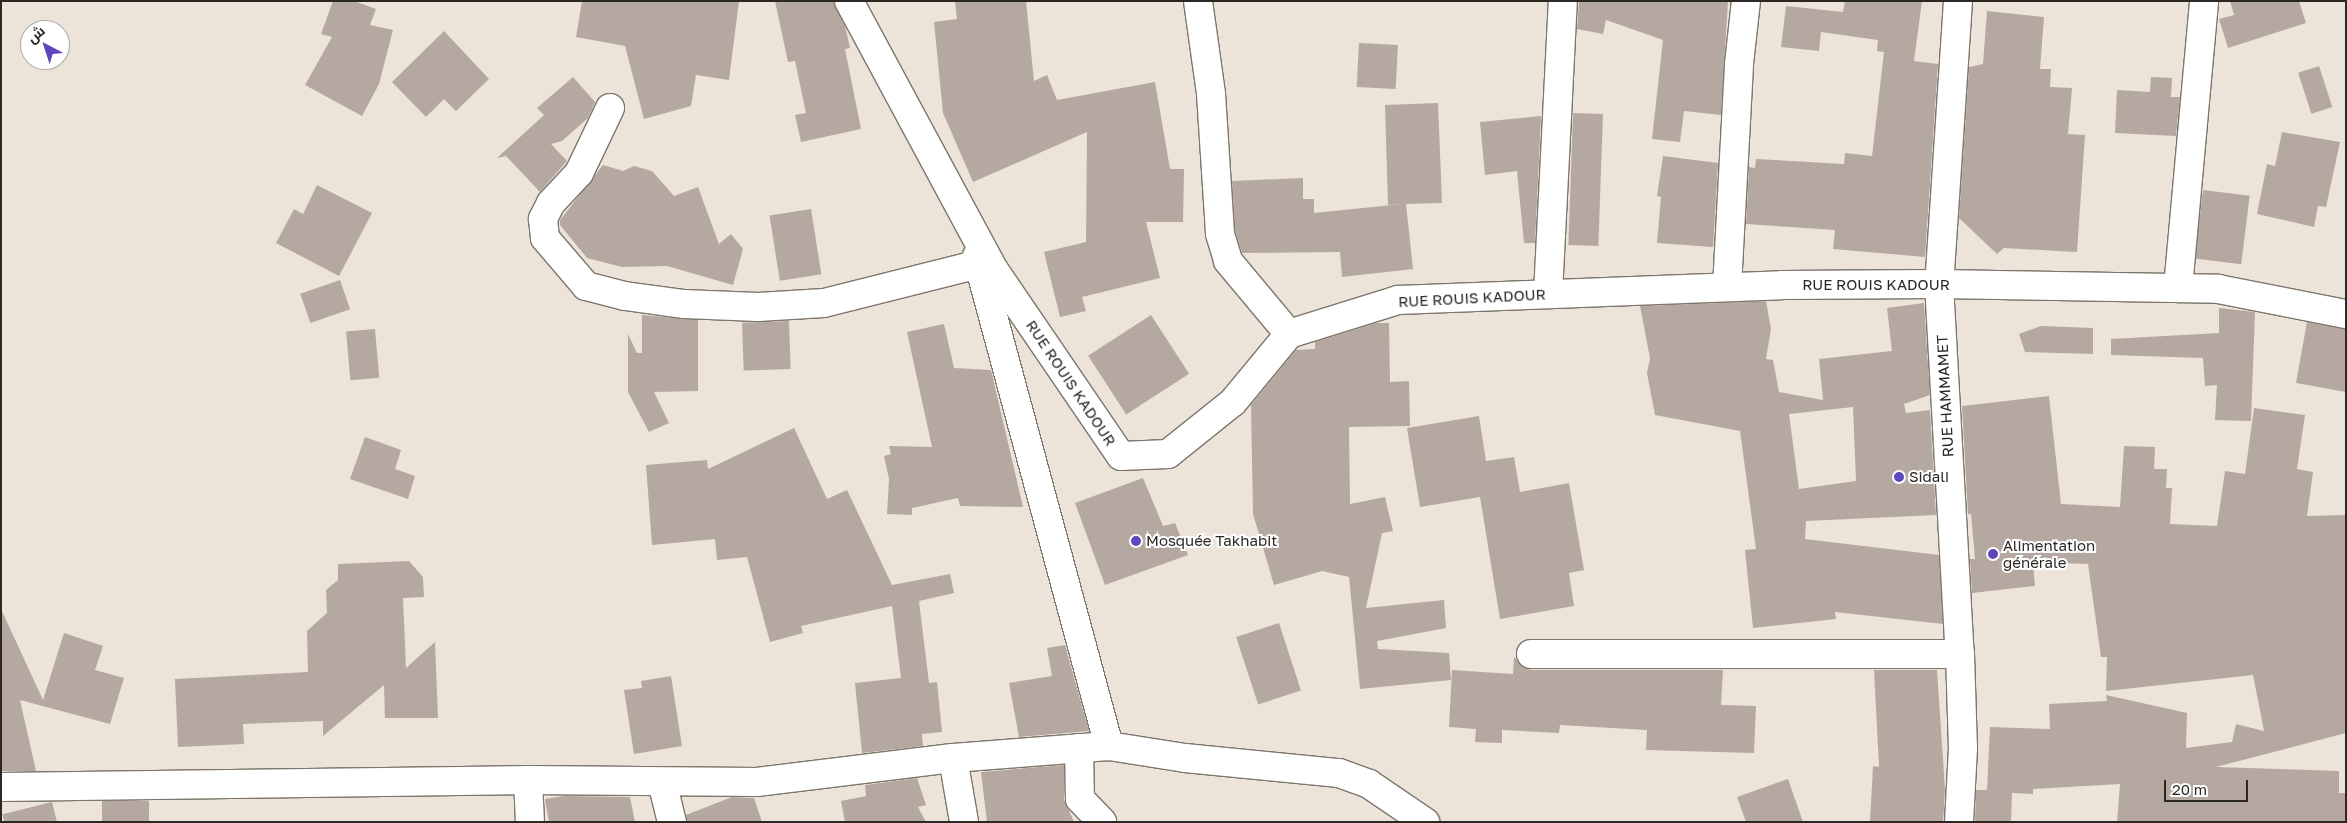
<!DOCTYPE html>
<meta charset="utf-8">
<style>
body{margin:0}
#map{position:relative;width:2347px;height:823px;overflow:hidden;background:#ece4d8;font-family:"Golos Text",Cairo,sans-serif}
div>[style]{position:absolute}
.building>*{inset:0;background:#b5a8a1;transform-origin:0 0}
.roads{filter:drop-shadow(1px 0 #7d766c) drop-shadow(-1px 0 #7d766c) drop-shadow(0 1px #7d766c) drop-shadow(0 -1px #7d766c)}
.minor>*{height:28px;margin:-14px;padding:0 14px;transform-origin:14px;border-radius:14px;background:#fff}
.dots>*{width:14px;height:14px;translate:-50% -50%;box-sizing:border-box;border:2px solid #fff;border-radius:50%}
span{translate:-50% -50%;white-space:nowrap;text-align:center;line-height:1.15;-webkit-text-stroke:4px #fff;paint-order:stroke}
.street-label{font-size:15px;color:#2b2824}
.poi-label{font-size:15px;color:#2b2824}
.left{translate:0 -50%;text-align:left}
.frame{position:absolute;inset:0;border:2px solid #2b2824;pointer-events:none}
.north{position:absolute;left:20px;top:20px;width:50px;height:50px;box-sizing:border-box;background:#fff;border:1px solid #aaa9a7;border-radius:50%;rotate:320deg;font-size:14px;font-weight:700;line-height:20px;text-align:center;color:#2b2824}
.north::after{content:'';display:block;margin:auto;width:18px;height:22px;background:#5f45be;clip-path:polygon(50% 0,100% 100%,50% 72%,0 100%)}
.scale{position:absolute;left:2164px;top:780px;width:84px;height:22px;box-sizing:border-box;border:2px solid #2b2824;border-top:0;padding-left:6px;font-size:15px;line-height:18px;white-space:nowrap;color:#2b2824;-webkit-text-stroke:4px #fff;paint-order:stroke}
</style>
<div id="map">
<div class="building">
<div style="clip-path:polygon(333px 1px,354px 1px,376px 9px,370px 25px,393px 30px,379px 84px,362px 116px,305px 85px,332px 37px,321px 34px)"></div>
<div style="clip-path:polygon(582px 1px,739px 1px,729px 80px,696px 75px,691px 106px,644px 119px,625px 46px,576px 37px)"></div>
<div style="clip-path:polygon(775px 1px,833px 1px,845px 26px,850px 48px,845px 49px,861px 129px,801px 142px,795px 115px,806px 113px,795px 61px,788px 62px)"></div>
<div style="clip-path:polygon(955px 1px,1026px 1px,1034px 81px,1047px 75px,1057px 100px,1155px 82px,1170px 169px,1184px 169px,1183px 222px,1146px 222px,1160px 278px,1082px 297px,1086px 311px,1060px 317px,1044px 252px,1086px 242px,1087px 132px,973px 182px,943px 113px,934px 22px,957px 19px)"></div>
<div style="clip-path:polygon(1579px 1px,1728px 1px,1721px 115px,1684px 111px,1680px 142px,1652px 139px,1663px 40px,1606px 20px,1603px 34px,1577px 29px)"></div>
<div style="clip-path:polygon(1845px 1px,1922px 1px,1914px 61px,1938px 64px,1925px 257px,1833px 249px,1835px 230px,1746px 224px,1749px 167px,1755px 168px,1756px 159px,1844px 164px,1845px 153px,1872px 156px,1884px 52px,1877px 51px,1878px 40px,1821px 32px,1819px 51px,1781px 47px,1786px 6px,1843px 12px)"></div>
<div style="clip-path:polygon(2230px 1px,2299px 1px,2306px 23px,2228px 48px,2219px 19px,2234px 15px)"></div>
<div style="clip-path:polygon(1987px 11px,2044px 17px,2040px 69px,2051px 69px,2050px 87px,2072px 88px,2068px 134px,2085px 135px,2077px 252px,2004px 248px,1997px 254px,1959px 218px,1969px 67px,1983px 64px)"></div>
<div style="clip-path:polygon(444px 31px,489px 79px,456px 111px,444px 99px,426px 117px,392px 82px)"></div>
<div style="left:1359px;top:43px;width:39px;height:44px;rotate:3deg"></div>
<div style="left:2319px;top:66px;width:43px;height:22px;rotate:72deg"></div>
<div style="clip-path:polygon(573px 77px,595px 102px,588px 118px,562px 141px,551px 144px,567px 161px,540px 192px,506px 156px,497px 158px,544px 115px,537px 108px)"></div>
<div style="clip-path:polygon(2151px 77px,2172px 78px,2171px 97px,2180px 97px,2176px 136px,2115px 133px,2117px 90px,2150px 92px)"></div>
<div style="clip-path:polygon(1438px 103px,1442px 203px,1406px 204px,1413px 269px,1342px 277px,1340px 252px,1242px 253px,1235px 231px,1232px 181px,1303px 178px,1303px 199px,1314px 199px,1314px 213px,1402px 204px,1388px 205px,1385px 105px)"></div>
<div style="left:1573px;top:113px;width:30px;height:132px;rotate:2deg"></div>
<div style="clip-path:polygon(1541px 116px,1535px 243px,1524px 243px,1517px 171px,1485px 175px,1480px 122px)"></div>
<div style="clip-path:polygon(2282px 132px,2340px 142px,2326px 207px,2318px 206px,2314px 227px,2257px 214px,2267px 164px,2275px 166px)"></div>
<div style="clip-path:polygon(1663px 156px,1718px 163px,1713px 247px,1657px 243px,1661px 197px,1657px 196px)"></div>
<div style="clip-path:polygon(603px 165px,623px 171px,634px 166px,652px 171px,674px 196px,698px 187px,719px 244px,731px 234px,743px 249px,733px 285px,667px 266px,622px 267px,587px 258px,560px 225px,560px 220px)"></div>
<div style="clip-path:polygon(317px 185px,372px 213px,339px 276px,276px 243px,294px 209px,303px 214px)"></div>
<div style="left:2203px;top:190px;width:47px;height:69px;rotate:7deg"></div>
<div style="left:811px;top:209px;width:66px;height:42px;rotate:81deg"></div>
<div style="left:340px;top:280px;width:31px;height:42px;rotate:71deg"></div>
<div style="clip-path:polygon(evenodd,1766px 301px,1771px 329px,1766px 359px,1773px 360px,1779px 392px,1823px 400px,1819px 359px,1892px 351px,1887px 308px,1924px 303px,1930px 395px,1904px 404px,1906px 413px,1930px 410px,1936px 515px,1806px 521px,1805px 539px,1939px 555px,1943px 624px,1835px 612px,1836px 619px,1753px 628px,1745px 550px,1756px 549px,1740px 431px,1655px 415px,1647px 373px,1650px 358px,1640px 306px,1766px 301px,1853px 407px,1856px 481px,1799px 489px,1789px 414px,1853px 407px)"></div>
<div style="clip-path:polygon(2219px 308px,2255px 312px,2251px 421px,2215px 420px,2217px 385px,2205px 386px,2203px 358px,2111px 355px,2111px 339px,2219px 333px)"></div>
<div style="clip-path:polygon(642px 315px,698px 320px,698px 391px,654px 392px,669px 423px,649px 432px,628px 392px,628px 334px,637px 353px,642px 353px)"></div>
<div style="left:1151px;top:315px;width:70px;height:75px;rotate:57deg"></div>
<div style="left:789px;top:321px;width:48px;height:47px;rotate:88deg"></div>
<div style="clip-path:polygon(2307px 322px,2346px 329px,2346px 392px,2296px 383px)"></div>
<div style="clip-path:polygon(1376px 323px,1389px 323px,1390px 382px,1409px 381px,1410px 426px,1349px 427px,1350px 504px,1385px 497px,1393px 531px,1382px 533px,1366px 608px,1444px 600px,1446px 628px,1377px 641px,1378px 649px,1449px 653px,1451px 680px,1360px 689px,1349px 577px,1322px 571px,1274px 585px,1253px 514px,1251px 405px,1296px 350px,1315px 349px,1315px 342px)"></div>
<div style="clip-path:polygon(944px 324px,954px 368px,991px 370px,1023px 507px,960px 506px,958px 498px,912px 508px,912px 515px,887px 514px,889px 479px,884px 456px,891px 454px,889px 446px,932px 447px,907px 332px)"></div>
<div style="clip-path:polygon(2041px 326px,2093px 328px,2093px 354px,2025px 352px,2019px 334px)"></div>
<div style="left:375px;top:329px;width:49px;height:29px;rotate:85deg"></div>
<div style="clip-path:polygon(2049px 396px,2061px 504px,2120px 507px,2124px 446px,2155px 447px,2154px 469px,2167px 469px,2166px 488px,2172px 488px,2170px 524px,2217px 526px,2225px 471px,2245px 474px,2254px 408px,2305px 415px,2297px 469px,2313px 472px,2307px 516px,2346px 515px,2346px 733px,2216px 767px,2339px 771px,2339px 793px,2346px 793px,2346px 822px,2117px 822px,2120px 784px,2033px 789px,2033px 794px,2012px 793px,2011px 822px,1975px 822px,1976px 790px,1987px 790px,1990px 727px,2050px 729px,2049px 704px,2107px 701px,2106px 695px,2187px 713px,2186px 748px,2232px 742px,2236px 724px,2264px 731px,2253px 675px,2106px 691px,2107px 657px,2101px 657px,2088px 564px,2033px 562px,2035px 586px,1972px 593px,1970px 559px,1975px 559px,1971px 514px,1968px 514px,1962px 406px)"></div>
<div style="clip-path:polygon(1479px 416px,1486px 461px,1514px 457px,1520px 492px,1569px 483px,1584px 570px,1569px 573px,1574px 606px,1500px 619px,1480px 497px,1420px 507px,1407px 428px)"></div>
<div style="clip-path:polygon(794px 428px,827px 499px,847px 490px,892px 585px,950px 574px,954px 593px,919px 601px,929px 683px,937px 682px,942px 732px,922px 734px,923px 746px,862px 753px,855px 683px,901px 678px,892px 606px,801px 626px,803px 633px,770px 642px,747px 557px,717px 560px,715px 539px,652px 545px,646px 465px,707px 460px,708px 469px)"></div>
<div style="clip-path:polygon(365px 437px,401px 450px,395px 469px,415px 476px,408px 499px,350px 479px)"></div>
<div style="clip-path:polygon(1143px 478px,1163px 526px,1175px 523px,1188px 555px,1105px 585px,1075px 503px)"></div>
<div style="clip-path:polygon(409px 561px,423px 577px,424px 597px,403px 598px,406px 668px,435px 642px,438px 718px,385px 718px,384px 685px,323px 736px,323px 721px,243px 724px,244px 744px,178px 747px,175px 679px,308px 672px,307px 631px,327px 613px,326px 590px,338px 580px,338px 564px)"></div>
<div style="clip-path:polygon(1px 609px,43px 700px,64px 633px,103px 646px,95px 670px,124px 678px,110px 724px,20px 700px,36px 771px,1px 771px)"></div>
<div style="left:1279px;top:623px;width:71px;height:45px;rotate:72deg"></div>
<div style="clip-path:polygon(1065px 645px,1089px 731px,1019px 737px,1009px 683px,1052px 676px,1047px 648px)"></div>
<div style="clip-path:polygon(1514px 657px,1523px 667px,1531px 670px,1723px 670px,1721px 705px,1756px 706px,1754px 753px,1646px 750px,1647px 730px,1560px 725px,1559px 733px,1502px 730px,1502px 743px,1475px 742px,1476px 729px,1449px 727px,1452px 670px,1513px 674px)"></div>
<div style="clip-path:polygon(1874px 670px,1937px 670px,1945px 789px,1943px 822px,1870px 822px,1873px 766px,1879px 767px)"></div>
<div style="clip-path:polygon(671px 676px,682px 746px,634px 754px,624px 690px,642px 688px,641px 681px)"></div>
<div style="clip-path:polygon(1064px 765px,1064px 799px,1074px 822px,987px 822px,981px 772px)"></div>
<div style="clip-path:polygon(917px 778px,926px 805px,918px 807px,926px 822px,845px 822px,841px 801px,866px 796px,865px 785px)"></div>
<div style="clip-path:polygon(1788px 779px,1803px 822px,1746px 822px,1737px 797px)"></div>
<div style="clip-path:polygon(564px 796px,630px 797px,635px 822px,549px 822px,545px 799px)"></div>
<div style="clip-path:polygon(732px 797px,754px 798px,762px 822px,687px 822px,686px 815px)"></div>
<div style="left:102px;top:801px;width:47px;height:21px"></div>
<div style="left:52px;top:802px;width:21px;height:51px;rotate:76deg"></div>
</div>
<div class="roads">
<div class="minor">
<div style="left:849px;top:1px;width:306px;rotate:61.7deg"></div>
<div style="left:994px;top:270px;width:225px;rotate:55.7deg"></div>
<div style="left:1121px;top:456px;width:47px;rotate:-2.4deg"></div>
<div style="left:1168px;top:454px;width:83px;rotate:-38.7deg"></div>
<div style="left:1233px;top:402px;width:88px;rotate:-50.5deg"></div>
<div style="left:1289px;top:334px;width:114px;rotate:-17.3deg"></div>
<div style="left:1398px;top:300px;width:384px;rotate:-2.2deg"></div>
<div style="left:1782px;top:285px;width:157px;rotate:-0.4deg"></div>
<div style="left:1939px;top:284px;width:279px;rotate:1deg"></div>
<div style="left:2218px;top:289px;width:130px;rotate:11.1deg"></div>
<div style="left:1198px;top:1px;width:94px;rotate:82deg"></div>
<div style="left:1211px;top:94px;width:140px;rotate:86.3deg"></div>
<div style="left:1220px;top:234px;width:28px;rotate:73deg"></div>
<div style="left:1228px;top:261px;width:95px;rotate:50.1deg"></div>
<div style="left:1958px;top:1px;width:284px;rotate:93.8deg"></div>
<div style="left:1939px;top:284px;width:371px;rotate:86.8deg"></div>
<div style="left:1960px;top:654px;width:94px;rotate:88.2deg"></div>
<div style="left:1963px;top:748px;width:74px;rotate:93.1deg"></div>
<div style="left:610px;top:108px;width:72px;rotate:115.5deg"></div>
<div style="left:579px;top:173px;width:41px;rotate:133deg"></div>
<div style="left:551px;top:203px;width:18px;rotate:117deg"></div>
<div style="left:543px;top:219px;width:19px;rotate:84deg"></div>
<div style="left:545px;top:238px;width:63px;rotate:49.5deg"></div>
<div style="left:586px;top:286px;width:40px;rotate:14.4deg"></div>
<div style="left:625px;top:296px;width:60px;rotate:7.7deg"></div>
<div style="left:684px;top:304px;width:74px;rotate:2.3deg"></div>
<div style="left:758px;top:307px;width:66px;rotate:-3.5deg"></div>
<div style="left:824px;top:303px;width:160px;rotate:-14.1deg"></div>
<div style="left:1727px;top:287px;width:223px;rotate:-86.9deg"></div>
<div style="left:1739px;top:64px;width:63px;rotate:-83.7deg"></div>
<div style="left:2178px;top:288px;width:288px;rotate:-84.8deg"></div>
<div style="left:1548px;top:294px;width:293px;rotate:-87.1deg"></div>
<div style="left:1531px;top:654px;width:429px"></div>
<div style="left:1109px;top:746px;width:77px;rotate:9deg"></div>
<div style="left:1185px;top:758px;width:155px;rotate:5.6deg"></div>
<div style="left:1339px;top:773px;width:32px;rotate:20deg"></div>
<div style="left:1369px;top:784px;width:68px;rotate:34.2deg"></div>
<div style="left:1079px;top:748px;width:51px;rotate:88.9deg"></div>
<div style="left:1080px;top:799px;width:32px;rotate:46deg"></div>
<div style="left:953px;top:758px;width:65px;rotate:80.2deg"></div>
<div style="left:528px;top:780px;width:42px;rotate:87.3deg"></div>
<div style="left:662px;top:782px;width:41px;rotate:76deg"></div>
<div style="left:1px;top:787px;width:527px;rotate:-0.76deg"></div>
<div style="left:528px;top:780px;width:229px;rotate:0.5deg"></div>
<div style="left:757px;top:782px;width:197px;rotate:-7deg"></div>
<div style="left:953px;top:758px;width:156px;rotate:-4.4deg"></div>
<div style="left:1109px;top:746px;width:507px;rotate:-105.11deg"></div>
</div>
</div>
<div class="dots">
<div style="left:1899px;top:477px;background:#5f45be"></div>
<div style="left:1136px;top:541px;background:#5f45be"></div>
<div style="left:1993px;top:554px;background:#5f45be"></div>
</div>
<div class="street-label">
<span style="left:1876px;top:285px">RUE ROUIS KADOUR</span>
<span style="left:1472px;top:298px;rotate:-3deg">RUE ROUIS KADOUR</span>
<span style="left:1071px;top:383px;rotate:56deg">RUE ROUIS KADOUR</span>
<span style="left:1945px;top:396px;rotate:-93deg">RUE HAMMAMET</span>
</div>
<div class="poi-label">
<span class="left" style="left:1909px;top:477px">Sidali</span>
<span class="left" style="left:1146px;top:541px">Mosquée Takhabit</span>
<span class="left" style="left:2003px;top:554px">Alimentation<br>générale</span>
</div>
<div class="frame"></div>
<div class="north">ش</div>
<div class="scale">20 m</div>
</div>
